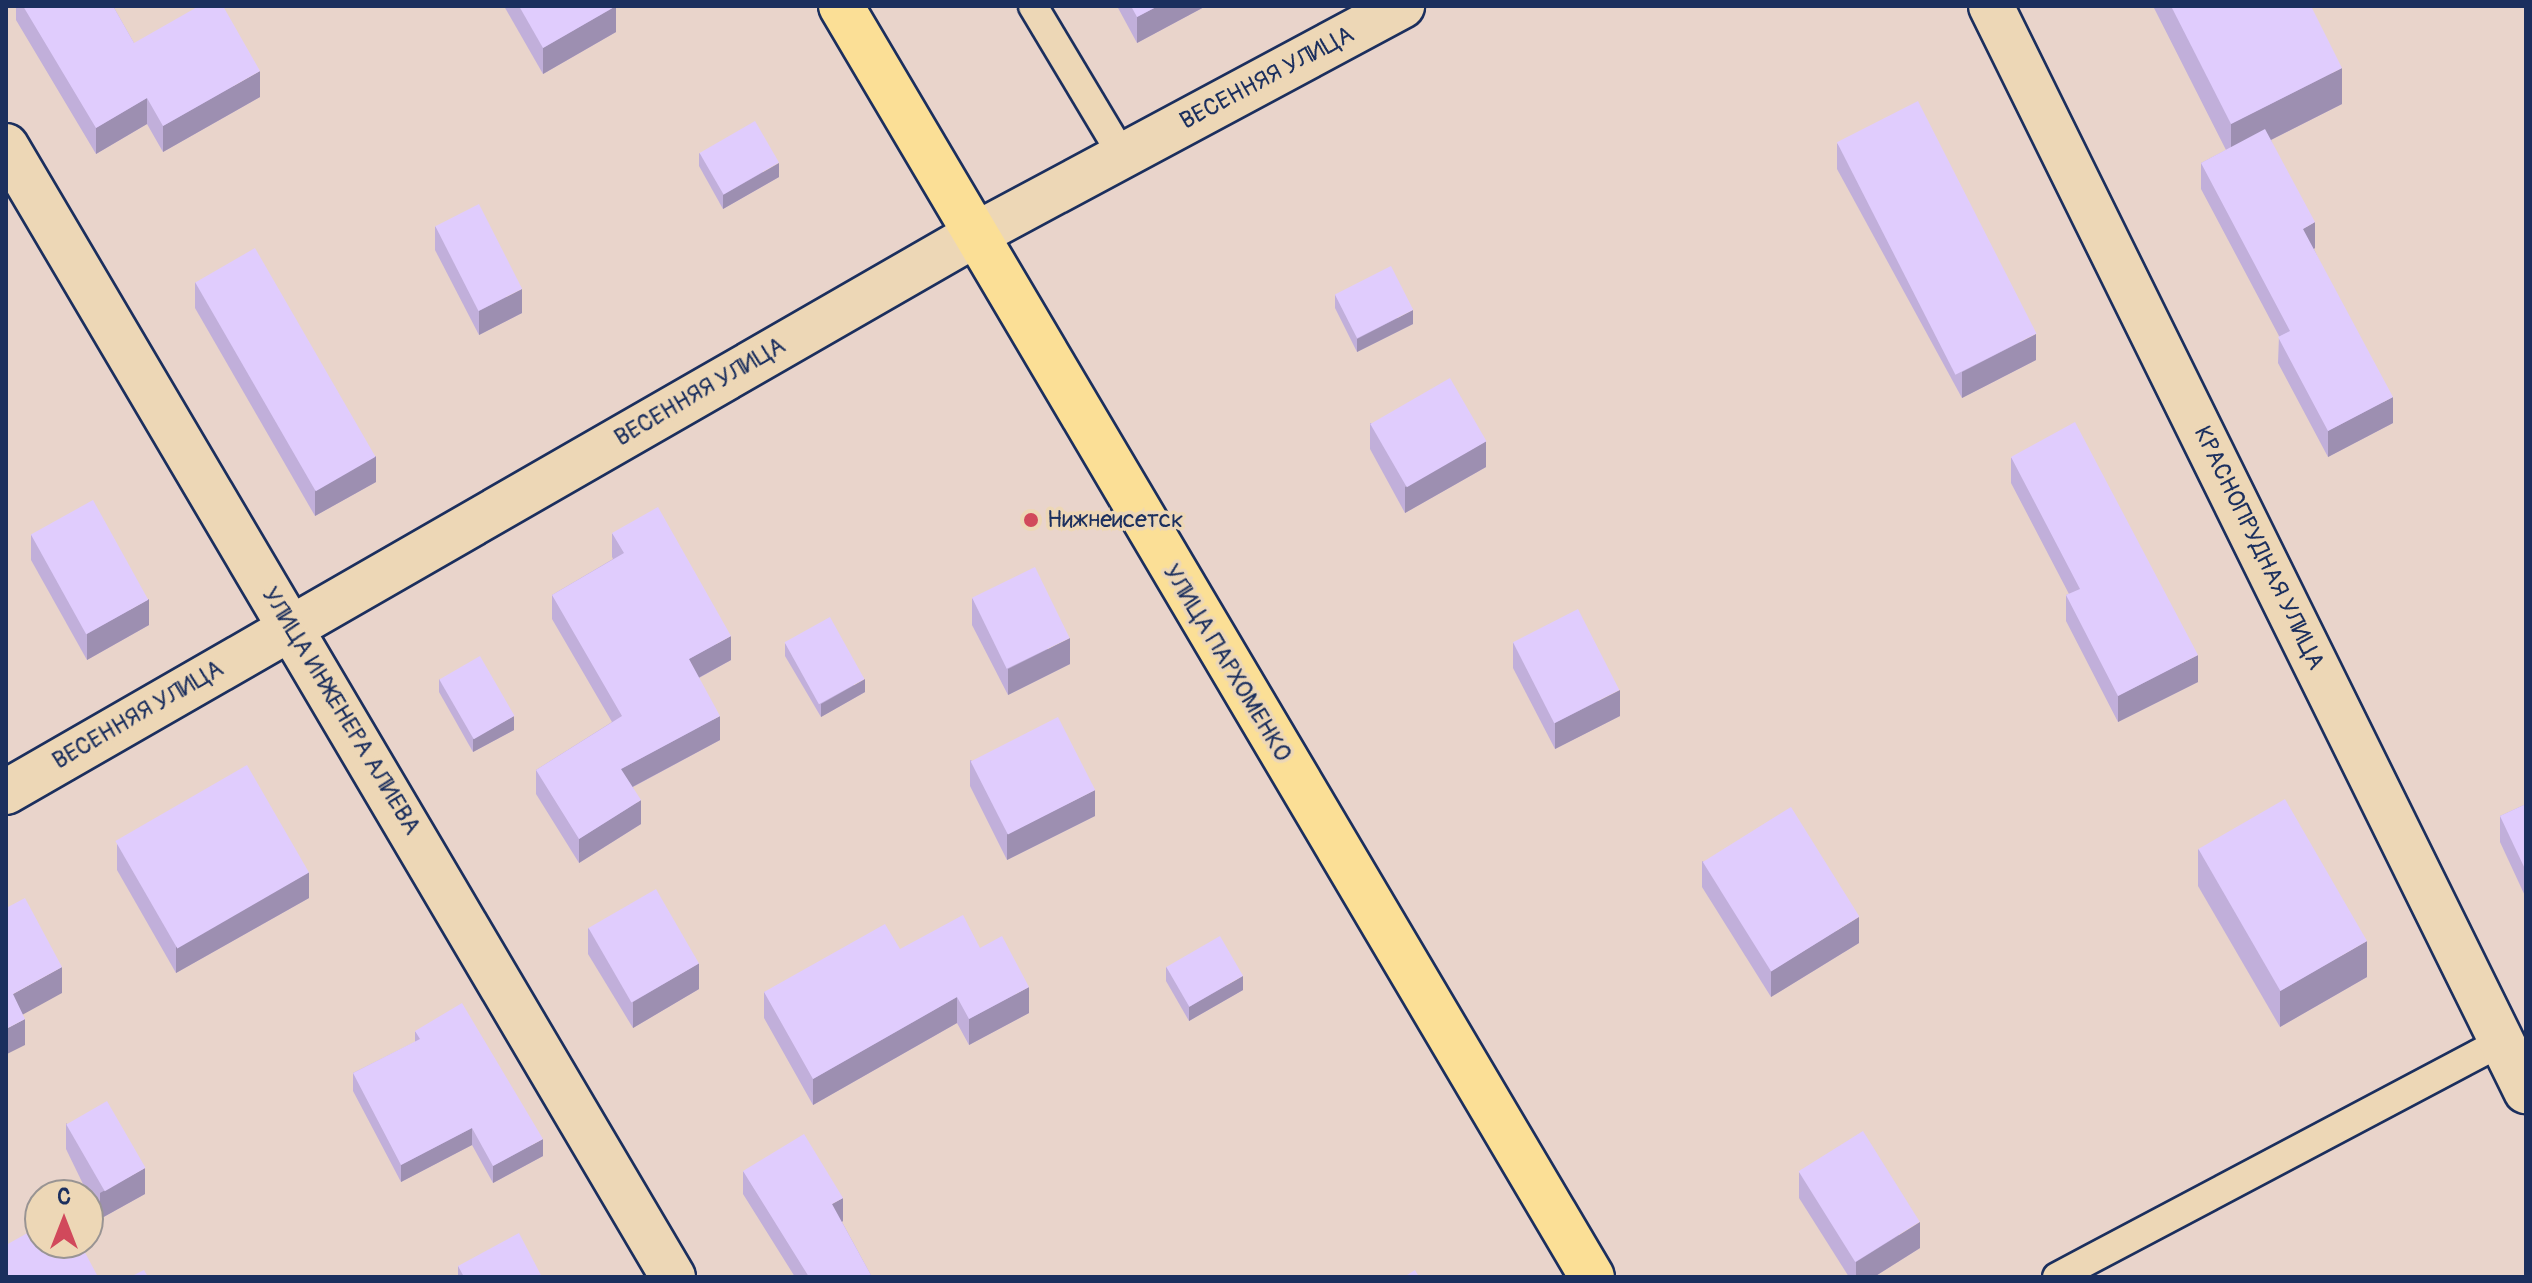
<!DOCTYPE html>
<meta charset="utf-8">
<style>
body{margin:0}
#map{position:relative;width:2532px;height:1283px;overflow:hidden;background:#e9d4cb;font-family:Pangolin,sans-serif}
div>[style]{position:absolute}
.roads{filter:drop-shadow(2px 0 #1b2f5e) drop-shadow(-2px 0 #1b2f5e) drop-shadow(0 2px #1b2f5e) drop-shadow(0 -2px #1b2f5e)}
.lane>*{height:28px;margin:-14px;padding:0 14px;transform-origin:14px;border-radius:14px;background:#edd7b6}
.street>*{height:44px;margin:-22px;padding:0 22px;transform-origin:22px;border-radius:22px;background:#edd7b6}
.primary>*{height:44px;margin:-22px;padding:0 22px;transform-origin:22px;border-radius:22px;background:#fbdf96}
.wall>*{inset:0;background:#c1afda}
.shaded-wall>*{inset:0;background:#9d8fb1}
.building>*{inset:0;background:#e0ccfd;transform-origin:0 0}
.dots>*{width:22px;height:22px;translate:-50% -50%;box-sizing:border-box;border:4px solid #edd7b6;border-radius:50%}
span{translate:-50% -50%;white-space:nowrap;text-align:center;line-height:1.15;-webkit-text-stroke:7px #edd7b6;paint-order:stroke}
.street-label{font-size:24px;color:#1b2f5e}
.poi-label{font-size:24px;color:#1b2f5e}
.left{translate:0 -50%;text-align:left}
.frame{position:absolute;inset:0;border:8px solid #1b2f5e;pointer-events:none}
.north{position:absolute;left:24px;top:1179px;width:80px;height:80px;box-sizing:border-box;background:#edd7b6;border:2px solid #999493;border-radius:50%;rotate:0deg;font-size:22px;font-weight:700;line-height:32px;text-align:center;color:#1b2f5e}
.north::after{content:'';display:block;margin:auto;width:28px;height:36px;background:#d1495b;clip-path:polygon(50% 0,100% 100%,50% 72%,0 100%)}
</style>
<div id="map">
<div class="roads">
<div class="lane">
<div style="left:1033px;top:6px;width:174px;rotate:59.1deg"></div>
<div style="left:2057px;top:1277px;width:505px;rotate:-27.89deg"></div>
</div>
<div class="street">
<div style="left:1991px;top:6px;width:1210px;rotate:63.75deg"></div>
<div style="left:6px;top:146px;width:1313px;rotate:59.47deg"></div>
<div style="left:6px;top:792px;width:1115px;rotate:-29.9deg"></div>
<div style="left:973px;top:236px;width:487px;rotate:-28.2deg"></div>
</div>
<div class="primary">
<div style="left:841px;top:6px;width:1476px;rotate:59.42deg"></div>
</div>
</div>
<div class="wall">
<div style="clip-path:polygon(16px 6px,113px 6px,134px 43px,260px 97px,163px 152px,147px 124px,96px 154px,16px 20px)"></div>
<div style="clip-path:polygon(504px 6px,615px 6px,616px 32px,543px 74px)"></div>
<div style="clip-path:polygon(1117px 6px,1206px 6px,1137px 43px)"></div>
<div style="clip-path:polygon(2153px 6px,2311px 6px,2342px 104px,2271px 140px,2315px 248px,2314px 249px,2393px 423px,2328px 457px,2278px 363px,2279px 336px,2201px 189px,2201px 163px,2226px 150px)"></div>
<div style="clip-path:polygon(1837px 143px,2036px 360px,1962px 398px,1837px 169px)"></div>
<div style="clip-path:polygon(699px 153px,779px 177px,723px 209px,699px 166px)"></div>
<div style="clip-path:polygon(435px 226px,522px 313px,479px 335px,435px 250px)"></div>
<div style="clip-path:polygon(195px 282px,376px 482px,315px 516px,195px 308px)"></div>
<div style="clip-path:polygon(1335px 294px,1413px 324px,1357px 352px,1335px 308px)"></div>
<div style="clip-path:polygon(1370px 423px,1486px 467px,1405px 513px,1370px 449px)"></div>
<div style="clip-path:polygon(2011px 457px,2198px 682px,2118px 722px,2066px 621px,2066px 595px,2069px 594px,2011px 483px)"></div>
<div style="clip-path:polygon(612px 533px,731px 660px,699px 678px,720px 740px,633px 787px,641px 824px,579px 863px,536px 794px,536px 770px,612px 722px,552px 619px,552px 595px,613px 559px,612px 557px)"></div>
<div style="clip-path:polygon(31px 534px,149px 625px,87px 660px,31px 560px)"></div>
<div style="clip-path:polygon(972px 598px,1070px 664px,1008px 695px,972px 625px)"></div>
<div style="clip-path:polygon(1513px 642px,1620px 716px,1555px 749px,1513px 668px)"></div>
<div style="clip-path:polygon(785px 643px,865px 692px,821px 717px,785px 656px)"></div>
<div style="clip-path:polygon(439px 679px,514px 730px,473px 752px,439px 692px)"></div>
<div style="clip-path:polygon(970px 760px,1095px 816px,1007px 860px,970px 786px)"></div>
<div style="clip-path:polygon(2526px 804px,2526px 898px,2500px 842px,2500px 816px)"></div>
<div style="clip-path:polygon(117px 844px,309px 898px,176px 973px,117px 870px)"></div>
<div style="clip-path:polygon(2198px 849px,2367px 977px,2280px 1027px,2198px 886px)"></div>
<div style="clip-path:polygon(1702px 861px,1859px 943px,1771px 997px,1702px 887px)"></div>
<div style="clip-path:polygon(588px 928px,699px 989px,633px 1028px,588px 954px)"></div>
<div style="clip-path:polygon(980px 948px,1029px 1013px,969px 1045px,957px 1023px,813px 1105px,764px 1018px,764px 992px,900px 949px)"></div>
<div style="clip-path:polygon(1166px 967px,1243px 990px,1189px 1021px,1166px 981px)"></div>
<div style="clip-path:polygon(415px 1031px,543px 1156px,493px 1183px,472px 1145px,401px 1182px,353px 1091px,353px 1073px,415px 1042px)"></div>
<div style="clip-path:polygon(66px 1123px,145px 1194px,100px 1219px,66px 1149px)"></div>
<div style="clip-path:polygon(743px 1171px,843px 1221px,842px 1222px,872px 1277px,795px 1277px,743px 1194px)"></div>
<div style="clip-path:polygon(1799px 1172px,1920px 1248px,1874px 1277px,1849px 1277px,1799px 1198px)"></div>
<div style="clip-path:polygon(458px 1266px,542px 1277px,458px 1277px)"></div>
</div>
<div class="shaded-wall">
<div style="clip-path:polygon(616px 6px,616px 32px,543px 74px,543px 48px)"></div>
<div style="clip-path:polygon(1158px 6px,1206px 6px,1137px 43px,1137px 17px)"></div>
<div style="clip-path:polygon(2342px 68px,2342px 104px,2231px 160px,2231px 124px)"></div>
<div style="clip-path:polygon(260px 71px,260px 97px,163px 152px,163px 126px)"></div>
<div style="clip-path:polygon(147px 98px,147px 124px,96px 154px,96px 128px)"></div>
<div style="clip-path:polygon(779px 163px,779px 177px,723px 209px,723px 195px)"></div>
<div style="clip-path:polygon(2315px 222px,2315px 248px,2303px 255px,2303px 229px)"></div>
<div style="clip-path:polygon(522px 289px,522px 313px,479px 335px,479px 311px)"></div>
<div style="clip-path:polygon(1413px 310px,1413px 324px,1357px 352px,1357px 339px)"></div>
<div style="clip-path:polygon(2036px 334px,2036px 360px,1962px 398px,1962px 372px)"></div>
<div style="clip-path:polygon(2393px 397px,2393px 423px,2328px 457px,2328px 431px)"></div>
<div style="clip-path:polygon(1486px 441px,1486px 467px,1405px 513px,1405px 487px)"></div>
<div style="clip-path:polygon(376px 456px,376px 482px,315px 516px,315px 490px)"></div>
<div style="clip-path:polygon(149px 599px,149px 625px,87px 660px,87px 634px)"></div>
<div style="clip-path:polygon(731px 636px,731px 660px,689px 683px,689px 659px)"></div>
<div style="clip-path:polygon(1070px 638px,1070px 664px,1008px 695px,1008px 669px)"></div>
<div style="clip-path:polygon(2198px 655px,2198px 682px,2118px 722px,2118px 696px)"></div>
<div style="clip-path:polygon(865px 679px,865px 692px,821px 717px,821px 704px)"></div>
<div style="clip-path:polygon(1620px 690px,1620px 716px,1555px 749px,1555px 723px)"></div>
<div style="clip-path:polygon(514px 716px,514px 730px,473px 752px,473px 739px)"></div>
<div style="clip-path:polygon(720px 716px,720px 740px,621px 793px,621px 769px)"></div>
<div style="clip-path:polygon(1095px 790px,1095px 816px,1007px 860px,1007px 834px)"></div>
<div style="clip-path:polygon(641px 800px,641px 824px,579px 863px,579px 839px)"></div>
<div style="clip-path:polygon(309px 872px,309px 898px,176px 973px,176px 947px)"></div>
<div style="clip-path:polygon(1859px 917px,1859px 943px,1771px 997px,1771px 971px)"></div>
<div style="clip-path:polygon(2367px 941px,2367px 977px,2280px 1027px,2280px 991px)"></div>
<div style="clip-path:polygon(699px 963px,699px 989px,633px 1028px,633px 1002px)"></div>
<div style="clip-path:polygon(62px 967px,62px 993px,13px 1020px,13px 994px)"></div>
<div style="clip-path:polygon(1243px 976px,1243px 990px,1189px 1021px,1189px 1007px)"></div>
<div style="clip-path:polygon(1029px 987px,1029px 1013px,969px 1045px,969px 1019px)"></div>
<div style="clip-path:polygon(957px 997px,957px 1023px,813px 1105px,813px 1079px)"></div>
<div style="clip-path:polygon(25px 1019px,25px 1045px,7px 1054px,7px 1066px,6px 1067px,6px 1029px)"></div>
<div style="clip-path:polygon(472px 1128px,472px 1145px,401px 1182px,401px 1165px)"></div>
<div style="clip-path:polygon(543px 1139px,543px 1156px,493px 1183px,493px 1166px)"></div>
<div style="clip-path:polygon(145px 1168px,145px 1194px,100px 1219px,100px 1193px)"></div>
<div style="clip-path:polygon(843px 1198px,843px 1221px,832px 1228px,832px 1204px)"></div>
<div style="clip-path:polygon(1920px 1222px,1920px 1248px,1874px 1277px,1856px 1277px,1856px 1262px)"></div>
</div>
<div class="building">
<div style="clip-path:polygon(23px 6px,113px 6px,134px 43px,199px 6px,223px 6px,260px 71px,163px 126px,147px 98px,96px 128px)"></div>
<div style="clip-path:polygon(519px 6px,616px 6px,543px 48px)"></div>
<div style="clip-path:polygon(1131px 6px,1158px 6px,1137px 17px)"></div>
<div style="clip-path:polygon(2171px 6px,2311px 6px,2342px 68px,2231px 124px)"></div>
<div style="left:1918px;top:101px;width:261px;height:91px;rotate:63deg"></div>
<div style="left:755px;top:121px;width:48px;height:64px;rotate:60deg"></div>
<div style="clip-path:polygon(2265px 129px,2315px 222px,2303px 229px,2393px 397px,2328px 431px,2278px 337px,2290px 331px,2201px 163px)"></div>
<div style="left:479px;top:204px;width:95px;height:49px;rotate:63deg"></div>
<div style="left:255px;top:248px;width:241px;height:69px;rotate:60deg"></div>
<div style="left:1391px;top:266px;width:49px;height:63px;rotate:63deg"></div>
<div style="left:1450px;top:378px;width:73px;height:92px;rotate:60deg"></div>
<div style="clip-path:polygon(2075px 422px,2198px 655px,2118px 696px,2066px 595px,2080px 589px,2011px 457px)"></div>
<div style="left:93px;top:500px;width:114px;height:71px;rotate:61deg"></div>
<div style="clip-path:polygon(658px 507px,731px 636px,689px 659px,720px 716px,621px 769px,641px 800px,579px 839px,536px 770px,622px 716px,552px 595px,624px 553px,612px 533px)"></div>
<div style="left:1035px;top:567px;width:79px;height:70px;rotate:64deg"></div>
<div style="left:1578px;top:609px;width:91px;height:73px;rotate:63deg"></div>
<div style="left:830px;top:617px;width:71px;height:52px;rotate:61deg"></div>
<div style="left:480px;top:656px;width:69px;height:47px;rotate:60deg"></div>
<div style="left:1058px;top:717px;width:82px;height:98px;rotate:63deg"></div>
<div style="left:247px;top:765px;width:124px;height:152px;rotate:60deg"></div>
<div style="left:2285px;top:799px;width:164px;height:100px;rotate:60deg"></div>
<div style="clip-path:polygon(2526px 804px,2526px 871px,2500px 816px)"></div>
<div style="left:1791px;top:807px;width:129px;height:104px;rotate:58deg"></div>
<div style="left:656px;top:889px;width:86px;height:78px;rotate:60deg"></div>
<div style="clip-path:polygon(25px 898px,62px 967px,13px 994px,25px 1019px,6px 1029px,6px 908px)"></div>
<div style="clip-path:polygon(963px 915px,980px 948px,1002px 936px,1029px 987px,969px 1019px,957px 997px,813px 1079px,764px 992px,885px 924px,900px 949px)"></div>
<div style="left:1220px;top:936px;width:46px;height:62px;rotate:60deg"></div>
<div style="clip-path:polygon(462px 1003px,543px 1139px,493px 1166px,472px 1128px,401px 1165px,353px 1073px,420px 1039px,415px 1031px)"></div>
<div style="left:107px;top:1101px;width:77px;height:47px;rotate:60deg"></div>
<div style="left:1863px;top:1131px;width:107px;height:76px;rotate:58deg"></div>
<div style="clip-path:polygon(804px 1134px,843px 1198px,832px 1204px,872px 1277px,809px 1277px,743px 1171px)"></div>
<div style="clip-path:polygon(40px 1226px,40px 1243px,80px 1243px,98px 1277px,6px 1277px,6px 1245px)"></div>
<div style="clip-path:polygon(519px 1233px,542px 1277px,464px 1277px,458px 1266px)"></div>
<div style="clip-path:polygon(144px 1270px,148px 1277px,130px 1277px)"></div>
<div style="clip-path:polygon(1415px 1270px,1419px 1277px,1404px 1277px)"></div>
</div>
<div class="dots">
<div style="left:1031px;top:520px;background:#d1495b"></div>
</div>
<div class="street-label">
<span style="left:1267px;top:78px;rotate:-28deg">ВЕСЕННЯЯ УЛИЦА</span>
<span style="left:700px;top:392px;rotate:-30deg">ВЕСЕННЯЯ УЛИЦА</span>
<span style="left:2259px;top:548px;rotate:64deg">КРАСНОПРУДНАЯ УЛИЦА</span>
<span style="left:1227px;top:663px;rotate:59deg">УЛИЦА ПАРХОМЕНКО</span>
<span style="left:341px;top:711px;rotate:59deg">УЛИЦА ИНЖЕНЕРА АЛИЕВА</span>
<span style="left:138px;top:715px;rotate:-30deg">ВЕСЕННЯЯ УЛИЦА</span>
</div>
<div class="poi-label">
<span class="left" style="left:1047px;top:520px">Нижнеисетск</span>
</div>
<div class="frame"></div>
<div class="north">С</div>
</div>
